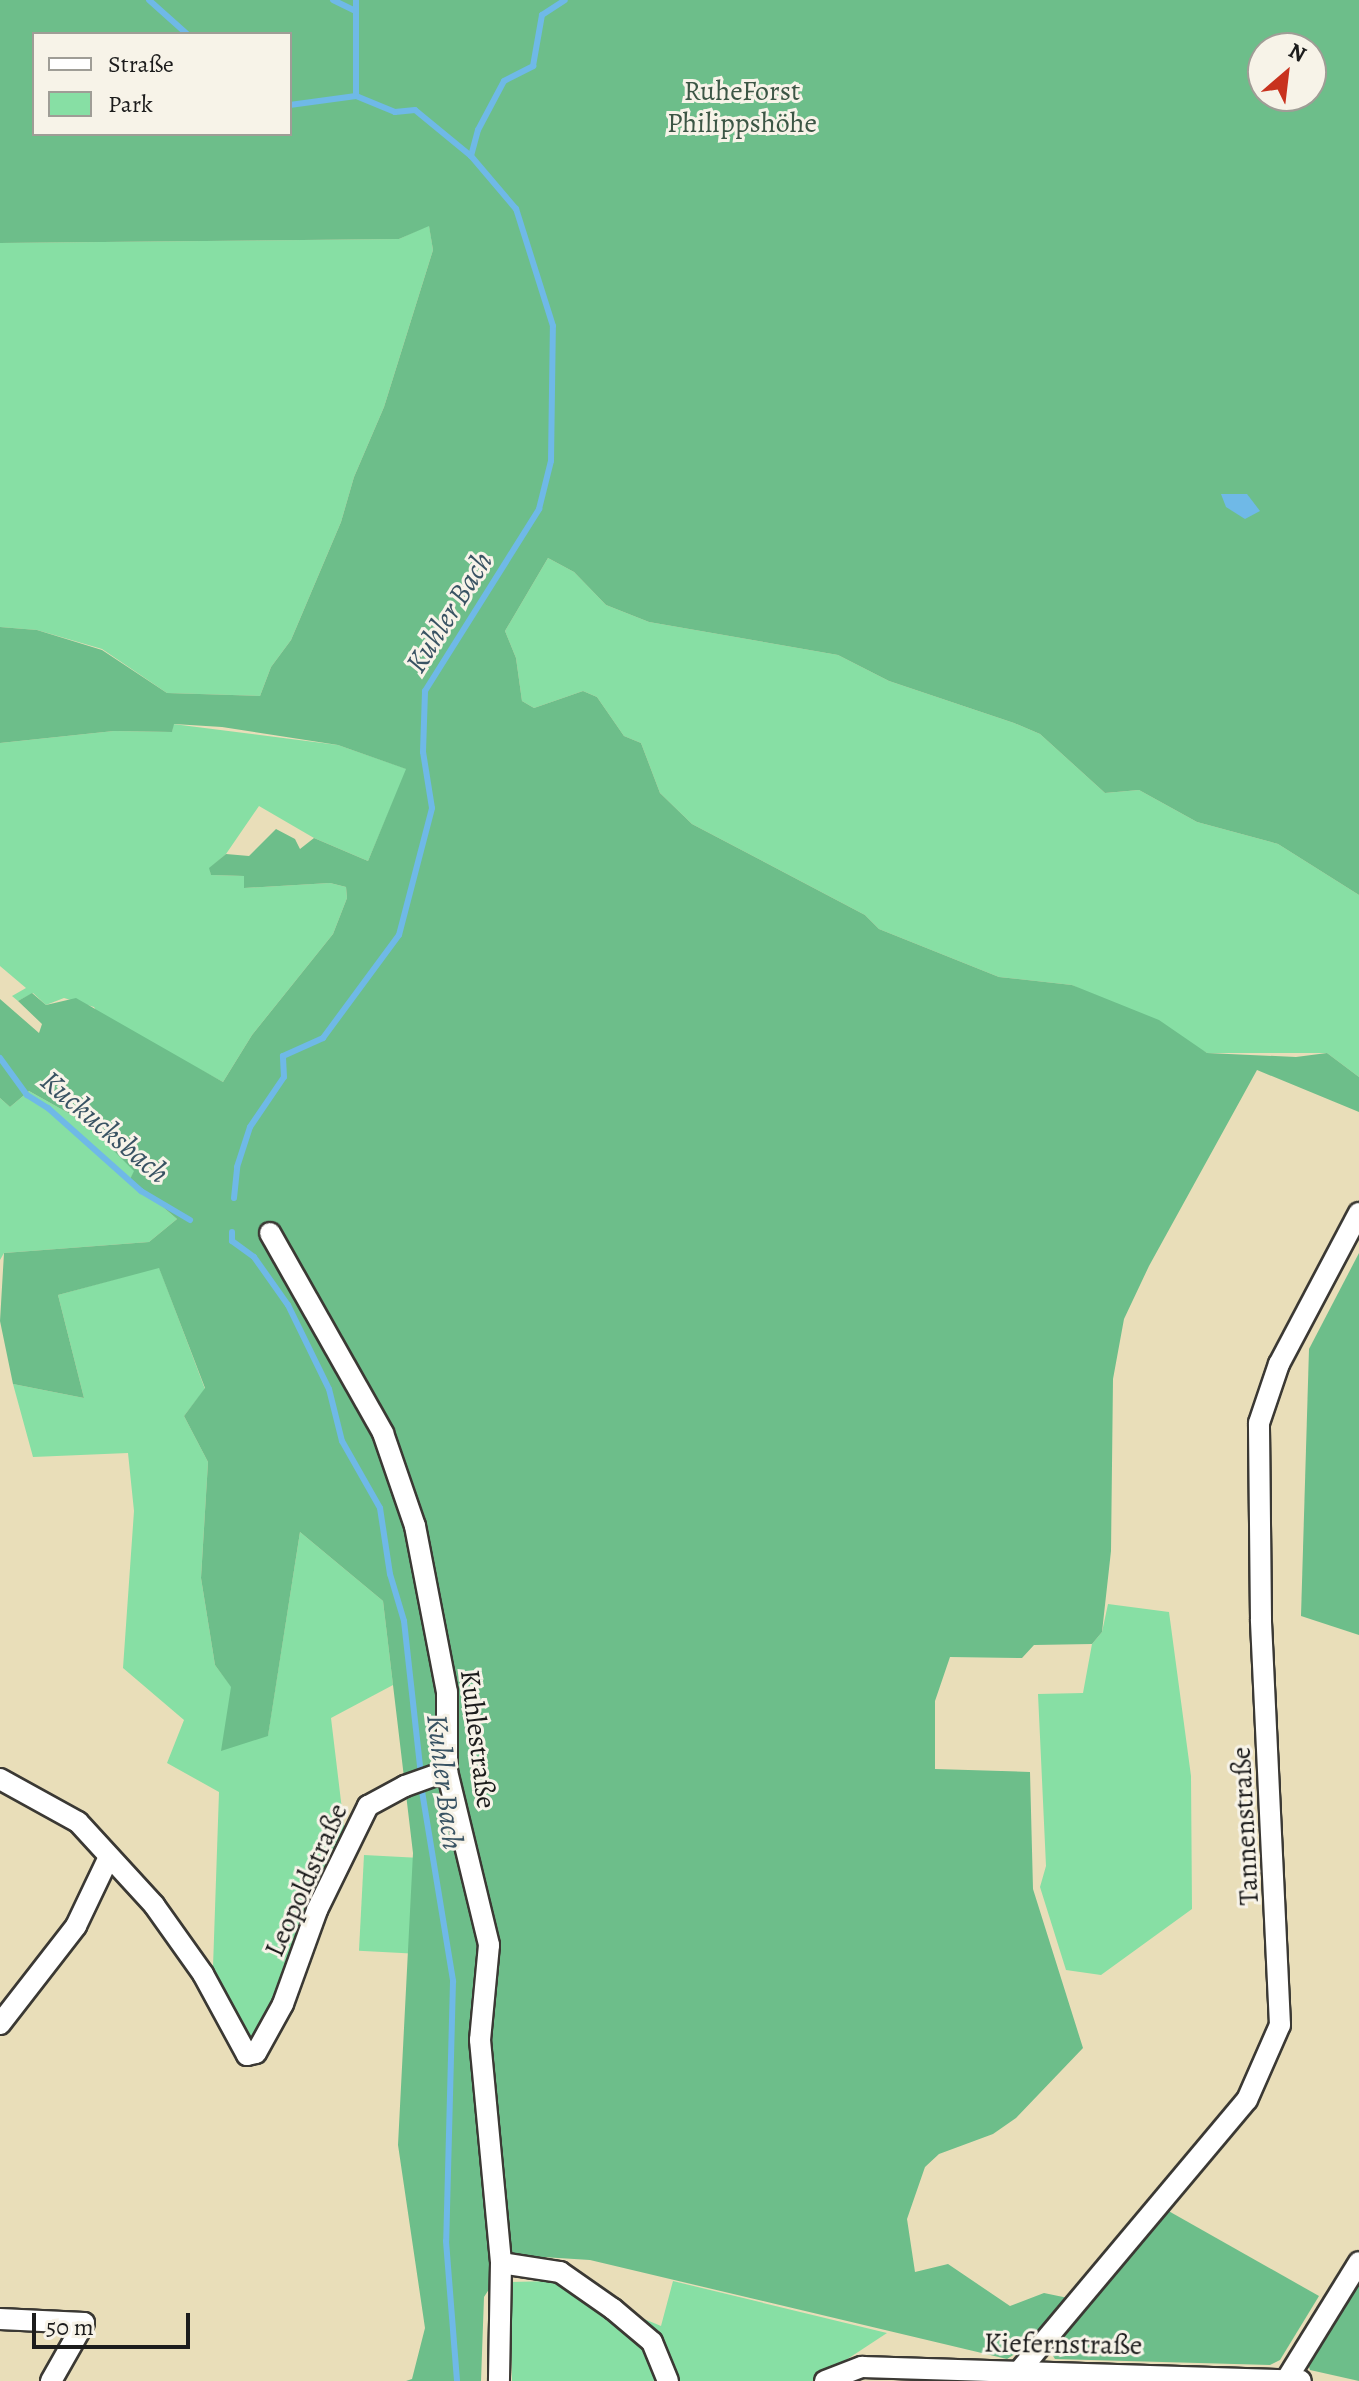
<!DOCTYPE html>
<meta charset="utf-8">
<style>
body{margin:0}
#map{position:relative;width:1359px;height:2381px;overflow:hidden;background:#e9deb9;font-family:Alegreya,serif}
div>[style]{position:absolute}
.green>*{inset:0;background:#87dfa4;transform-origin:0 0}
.forest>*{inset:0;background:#6dbe8a}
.water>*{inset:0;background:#6fb9e7}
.stream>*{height:6px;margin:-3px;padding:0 3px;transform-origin:3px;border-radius:3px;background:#6fb9e7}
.roads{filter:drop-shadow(2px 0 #3b3934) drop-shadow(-2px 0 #3b3934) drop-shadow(0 2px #3b3934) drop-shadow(0 -2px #3b3934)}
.minor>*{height:20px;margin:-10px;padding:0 10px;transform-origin:10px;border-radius:10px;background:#fff}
span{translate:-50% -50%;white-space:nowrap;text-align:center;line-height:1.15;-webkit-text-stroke:6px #f7f3e8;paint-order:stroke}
.park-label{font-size:28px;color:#3c5645}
.street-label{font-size:28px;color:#1c1c1c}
.water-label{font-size:30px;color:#395363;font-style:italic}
.legend{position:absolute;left:32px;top:32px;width:260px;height:104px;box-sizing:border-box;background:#f7f3e8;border:2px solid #9f9d96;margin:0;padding:10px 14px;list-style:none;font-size:24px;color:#1c1c1c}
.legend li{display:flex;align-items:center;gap:16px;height:40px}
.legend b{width:40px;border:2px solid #9f9d96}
.north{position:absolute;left:1247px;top:32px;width:80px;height:80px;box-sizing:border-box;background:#f7f3e8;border:2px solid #9f9d96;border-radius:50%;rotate:28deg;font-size:22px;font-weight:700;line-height:32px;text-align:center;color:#1c1c1c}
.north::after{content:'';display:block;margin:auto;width:28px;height:36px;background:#c8321e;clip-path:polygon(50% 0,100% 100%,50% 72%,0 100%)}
.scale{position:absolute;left:32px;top:2313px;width:158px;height:36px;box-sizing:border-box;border:4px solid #1c1c1c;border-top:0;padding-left:10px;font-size:24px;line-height:28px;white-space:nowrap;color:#1c1c1c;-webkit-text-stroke:6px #f7f3e8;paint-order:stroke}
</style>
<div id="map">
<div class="green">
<div style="clip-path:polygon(429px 225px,433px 250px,384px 407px,354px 477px,341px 522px,291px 640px,271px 667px,260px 696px,167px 693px,102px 649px,37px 630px,0 627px,0 243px,399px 239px)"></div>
<div style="clip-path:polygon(548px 558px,574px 572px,606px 605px,649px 622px,838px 655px,889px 681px,1014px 723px,1040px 734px,1105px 793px,1139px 790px,1197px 822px,1278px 844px,1359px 895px,1359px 1077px,1327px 1053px,1207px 1053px,1072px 985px,999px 977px,879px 929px,865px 915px,692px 824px,660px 793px,641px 743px,624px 736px,597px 697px,583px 691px,534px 708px,522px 701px,516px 658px,505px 631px)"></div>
<div style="clip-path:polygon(173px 724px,338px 745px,407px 769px,368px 861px,314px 838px,259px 806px,226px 854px,210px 868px,211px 875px,244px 876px,244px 888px,330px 883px,346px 887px,347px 898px,333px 934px,252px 1035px,223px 1082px,98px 1014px,94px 1007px,64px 998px,46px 1005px,33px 993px,18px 1001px,12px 996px,26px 988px,0 966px,0 743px,114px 731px,172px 732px)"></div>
<div style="clip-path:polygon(29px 1091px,86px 1123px,135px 1171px,130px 1179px,177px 1219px,149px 1242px,4px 1253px,0 1260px,0 1098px,10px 1107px)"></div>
<div style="clip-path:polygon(159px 1267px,205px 1389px,184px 1416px,208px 1462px,201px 1578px,215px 1665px,268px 1735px,300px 1532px,383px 1601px,393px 1685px,331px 1718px,346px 1843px,278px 2007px,251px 2037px,213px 1967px,219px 1792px,167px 1763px,184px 1720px,123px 1668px,134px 1511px,128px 1453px,33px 1457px,13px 1384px,84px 1398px,58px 1295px)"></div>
<div style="clip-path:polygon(1108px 1604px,1169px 1612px,1191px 1776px,1192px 1909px,1101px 1975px,1066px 1970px,1040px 1887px,1046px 1866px,1038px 1694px,1083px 1693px,1092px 1644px,1102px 1632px)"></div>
<div style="left:364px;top:1855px;width:52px;height:96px;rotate:3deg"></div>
<div style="clip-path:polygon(553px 2281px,661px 2326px,673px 2281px,887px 2333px,814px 2381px,512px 2381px,510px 2282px)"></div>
</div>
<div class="forest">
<div style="clip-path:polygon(evenodd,0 0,1359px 0,1359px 895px,1278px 844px,1197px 822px,1139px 790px,1105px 793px,1040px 734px,1014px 723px,889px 681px,838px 655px,649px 622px,606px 605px,574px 572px,548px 558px,505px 631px,516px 658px,522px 701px,534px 708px,583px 691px,597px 697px,624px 736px,641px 743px,660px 793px,692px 824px,865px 915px,879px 929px,999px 977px,1072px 985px,1159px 1020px,1207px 1053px,1296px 1057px,1327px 1053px,1359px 1077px,1359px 1112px,1257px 1070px,1149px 1266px,1124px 1319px,1113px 1379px,1111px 1551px,1102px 1632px,1092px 1644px,1034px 1645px,1022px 1658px,950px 1657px,935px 1701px,935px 1769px,1030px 1772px,1033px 1889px,1083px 2048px,1016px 2118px,993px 2134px,939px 2154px,925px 2167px,907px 2219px,915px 2272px,948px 2264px,1010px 2306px,1044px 2293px,1068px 2298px,1029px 2345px,1007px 2359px,590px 2260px,511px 2255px,484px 2297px,481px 2381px,406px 2381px,412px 2379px,425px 2328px,398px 2145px,413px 1853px,383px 1601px,300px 1532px,268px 1736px,221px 1751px,231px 1687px,215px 1665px,201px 1578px,208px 1462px,184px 1416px,205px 1388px,159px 1268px,58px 1295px,84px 1398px,13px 1384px,0 1321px,4px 1253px,149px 1242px,177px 1219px,130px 1179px,134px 1171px,86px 1123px,29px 1091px,10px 1107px,0 1098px,0 999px,39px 1033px,42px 1024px,18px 1001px,32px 993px,46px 1005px,76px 998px,223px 1082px,252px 1035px,333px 934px,347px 898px,346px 887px,330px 883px,244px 888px,244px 876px,211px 875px,209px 868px,226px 854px,249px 856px,276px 829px,295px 839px,300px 849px,314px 838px,368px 861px,406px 769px,338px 745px,222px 727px,174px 724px,172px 732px,114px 731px,0 743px,0 627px,37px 630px,102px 650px,167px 693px,260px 696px,271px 667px,291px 640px,341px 522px,354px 477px,384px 407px,433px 250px,429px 226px,399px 239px,0 243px,0 0,34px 34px,290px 34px,290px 134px,34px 134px,34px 34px,0 0,1263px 48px,1311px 48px,1311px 96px,1263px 96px,1263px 48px)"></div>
<div style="clip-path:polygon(1359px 1253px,1359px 1635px,1301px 1616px,1309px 1349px)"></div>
<div style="clip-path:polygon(1165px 2209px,1319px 2296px,1280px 2360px,1270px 2365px,1055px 2359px,1051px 2353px)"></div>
<div style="clip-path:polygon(1359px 2273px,1359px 2381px,1310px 2370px,1307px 2361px)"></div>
</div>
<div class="water">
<div style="clip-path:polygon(1247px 494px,1260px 511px,1245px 519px,1226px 507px,1221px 494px)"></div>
</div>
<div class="stream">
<div style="left:149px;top:0;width:51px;rotate:41.8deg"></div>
<div style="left:333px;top:0;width:25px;rotate:26deg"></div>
<div style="left:356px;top:0;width:96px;rotate:90deg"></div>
<div style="left:471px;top:156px;width:27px;rotate:-75deg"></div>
<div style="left:478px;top:130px;width:55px;rotate:-62deg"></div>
<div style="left:504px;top:81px;width:33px;rotate:-27deg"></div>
<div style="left:533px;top:66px;width:52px;rotate:-80deg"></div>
<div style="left:542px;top:15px;width:27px;rotate:-33deg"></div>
<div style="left:0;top:1058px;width:46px;rotate:53.9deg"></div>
<div style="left:27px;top:1095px;width:25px;rotate:32deg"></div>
<div style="left:48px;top:1108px;width:125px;rotate:41.7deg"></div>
<div style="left:141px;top:1191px;width:57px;rotate:30.6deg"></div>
<div style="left:234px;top:1198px;width:31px;rotate:-84deg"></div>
<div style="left:237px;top:1167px;width:42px;rotate:-72deg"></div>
<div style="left:250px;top:1127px;width:60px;rotate:-55.8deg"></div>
<div style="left:284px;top:1077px;width:21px;rotate:-93deg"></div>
<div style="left:283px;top:1056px;width:44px;rotate:-24.2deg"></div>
<div style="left:323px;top:1038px;width:128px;rotate:-53.6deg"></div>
<div style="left:399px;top:935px;width:131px;rotate:-75.4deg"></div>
<div style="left:432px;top:808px;width:57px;rotate:-99.1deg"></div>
<div style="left:423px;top:752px;width:61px;rotate:-88.1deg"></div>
<div style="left:425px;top:691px;width:215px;rotate:-57.9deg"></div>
<div style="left:539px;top:509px;width:49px;rotate:-76deg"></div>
<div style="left:551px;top:461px;width:135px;rotate:-89.2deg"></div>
<div style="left:553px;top:326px;width:123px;rotate:-107.5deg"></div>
<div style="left:516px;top:209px;width:70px;rotate:-130.3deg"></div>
<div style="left:471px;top:156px;width:72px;rotate:-140.6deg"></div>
<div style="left:415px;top:110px;width:20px;rotate:174deg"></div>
<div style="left:395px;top:112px;width:42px;rotate:-157.7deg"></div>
<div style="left:356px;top:96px;width:67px;rotate:172.2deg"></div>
<div style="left:232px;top:1232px;width:9px;rotate:90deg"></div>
<div style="left:232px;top:1241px;width:27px;rotate:36deg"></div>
<div style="left:254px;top:1257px;width:59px;rotate:54.7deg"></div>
<div style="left:288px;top:1305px;width:93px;rotate:64deg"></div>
<div style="left:329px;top:1389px;width:54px;rotate:76deg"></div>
<div style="left:342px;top:1441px;width:77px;rotate:60.4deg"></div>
<div style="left:380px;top:1508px;width:67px;rotate:81.4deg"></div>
<div style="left:390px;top:1574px;width:49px;rotate:73.4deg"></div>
<div style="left:404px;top:1621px;width:154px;rotate:83.7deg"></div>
<div style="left:421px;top:1785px;width:199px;rotate:80.7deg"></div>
<div style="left:453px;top:1981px;width:260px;rotate:91.5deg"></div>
<div style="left:446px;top:2241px;width:140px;rotate:85.5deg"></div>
</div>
<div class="roads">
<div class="minor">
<div style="left:270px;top:1233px;width:230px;rotate:60.5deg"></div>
<div style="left:383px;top:1433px;width:98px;rotate:71deg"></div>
<div style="left:415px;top:1526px;width:169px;rotate:79.1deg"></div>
<div style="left:447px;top:1692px;width:79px;rotate:90deg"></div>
<div style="left:447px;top:1771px;width:179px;rotate:76.4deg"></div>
<div style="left:489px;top:1945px;width:95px;rotate:95.4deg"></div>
<div style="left:480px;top:2040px;width:224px;rotate:84.6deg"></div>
<div style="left:501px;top:2263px;width:118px;rotate:91deg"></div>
<div style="left:0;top:1779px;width:89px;rotate:28.9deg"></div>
<div style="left:78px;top:1822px;width:113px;rotate:47.5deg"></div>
<div style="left:154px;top:1905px;width:85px;rotate:54.6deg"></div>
<div style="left:203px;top:1974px;width:92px;rotate:61.5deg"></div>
<div style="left:247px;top:2055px;width:9px;rotate:-13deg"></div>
<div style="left:256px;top:2053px;width:56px;rotate:-61.1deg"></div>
<div style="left:283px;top:2004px;width:100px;rotate:-70.1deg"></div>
<div style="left:317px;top:1910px;width:116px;rotate:-63.9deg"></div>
<div style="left:368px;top:1806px;width:42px;rotate:-28.4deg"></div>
<div style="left:405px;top:1786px;width:45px;rotate:-19.7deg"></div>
<div style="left:0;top:2024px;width:124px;rotate:-52.2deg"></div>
<div style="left:76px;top:1926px;width:74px;rotate:-64.5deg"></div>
<div style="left:501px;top:2263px;width:60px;rotate:8.7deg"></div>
<div style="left:560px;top:2272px;width:65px;rotate:34.9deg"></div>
<div style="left:613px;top:2309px;width:51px;rotate:40.2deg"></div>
<div style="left:652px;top:2342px;width:42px;rotate:67.7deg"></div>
<div style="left:0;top:2319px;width:84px;rotate:2.7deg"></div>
<div style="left:84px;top:2323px;width:67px;rotate:119.6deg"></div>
<div style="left:1021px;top:2369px;width:351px;rotate:-50deg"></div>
<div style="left:1247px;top:2100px;width:82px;rotate:-66.3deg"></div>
<div style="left:1280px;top:2025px;width:406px;rotate:-92.7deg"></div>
<div style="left:1261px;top:1619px;width:196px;rotate:-90.6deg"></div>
<div style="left:1259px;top:1423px;width:62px;rotate:-71.3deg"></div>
<div style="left:1279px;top:1364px;width:171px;rotate:-62.1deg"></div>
<div style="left:1288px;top:2377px;width:135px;rotate:-58.3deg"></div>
<div style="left:825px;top:2381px;width:40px;rotate:-21deg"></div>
<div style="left:862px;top:2367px;width:439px;rotate:1.8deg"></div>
</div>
</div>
<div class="park-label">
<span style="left:742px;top:107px">RuheForst<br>Philippshöhe</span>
</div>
<div class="street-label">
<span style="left:478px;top:1739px;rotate:83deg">Kuhlestraße</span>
<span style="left:1245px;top:1826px;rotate:-93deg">Tannenstraße</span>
<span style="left:306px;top:1880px;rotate:-66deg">Leopoldstraße</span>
<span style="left:1063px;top:2344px;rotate:1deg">Kiefernstraße</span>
</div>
<div class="water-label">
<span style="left:449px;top:612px;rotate:-58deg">Kuhler Bach</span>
<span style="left:105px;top:1127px;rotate:40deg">Kuckucksbach</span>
<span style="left:445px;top:1782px;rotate:83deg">Kuhler Bach</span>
</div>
<ul class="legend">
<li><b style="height:10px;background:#fff"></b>Straße</li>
<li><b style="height:22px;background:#87dfa4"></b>Park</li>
</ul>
<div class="north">N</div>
<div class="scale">50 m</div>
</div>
